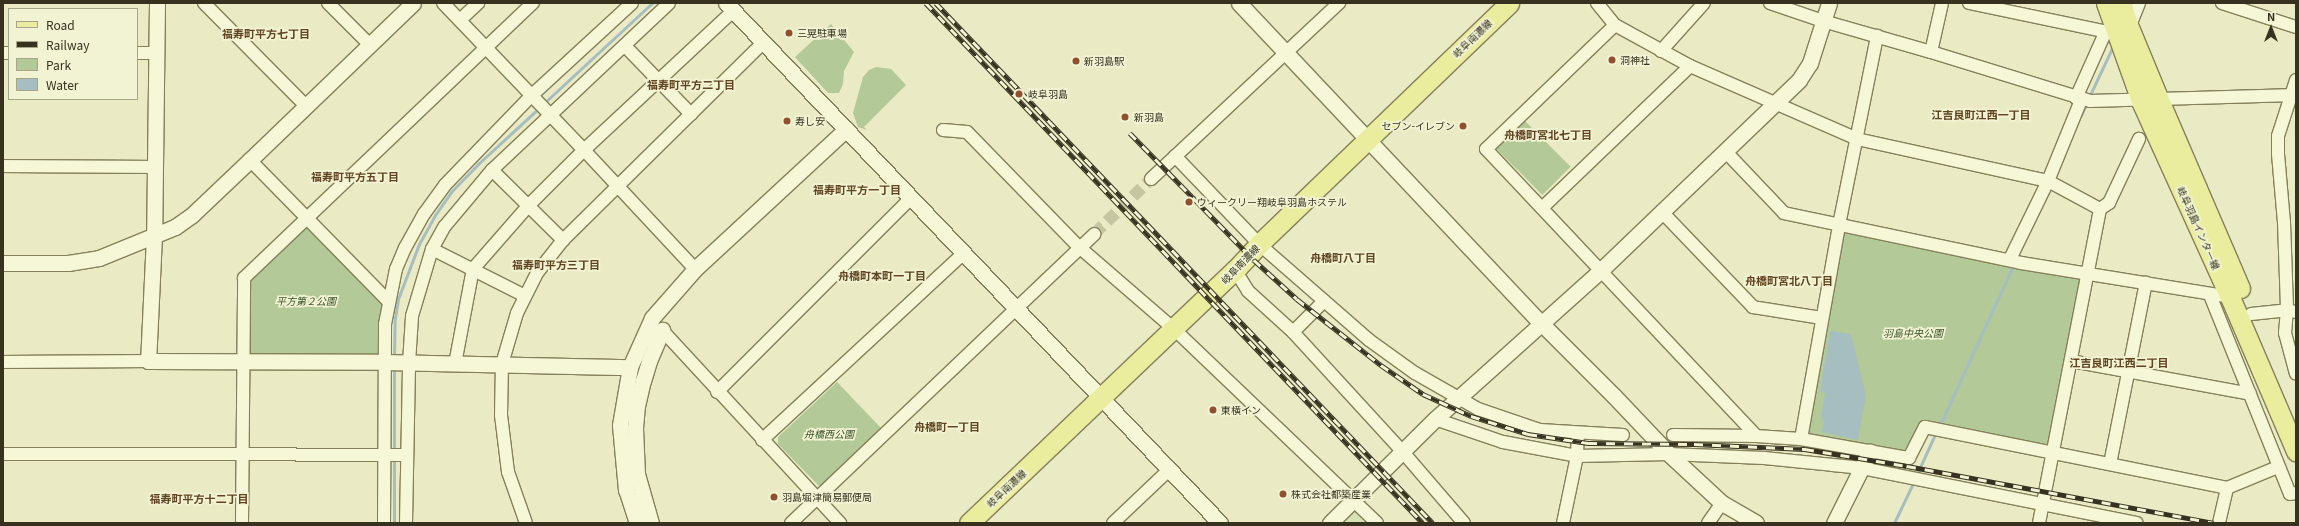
<!DOCTYPE html>
<meta charset="utf-8">
<style>
body{margin:0}
#map{position:relative;width:2299px;height:526px;overflow:hidden;background:#eaebc4;font-family:Georgia,"Noto Sans JP",serif}
div>[style]{position:absolute}
.farmland>*{inset:0;background:#d8e1b2}
.green>*{inset:0;background:#b3c998;transform-origin:0 0}
.water>*{inset:0;background:#a6bebf}
.stream>*{height:3px;margin:-1.5px;padding:0 1.5px;transform-origin:1.5px;border-radius:1.5px;background:#a6bebf}
.minor-tunnel>*{height:12px;margin-top:-6px;transform-origin:0;background:repeating-linear-gradient(90deg,#c6c6a3 0 12px,transparent 0 18px)}
.roads{filter:drop-shadow(1px 0 #85805b) drop-shadow(-1px 0 #85805b) drop-shadow(0 1px #85805b) drop-shadow(0 -1px #85805b)}
.minor>*{height:12px;margin:-6px;padding:0 6px;transform-origin:6px;border-radius:6px;background:#f5f7d7}
.tertiary>*{height:15px;margin:-7.5px;padding:0 7.5px;transform-origin:7.5px;border-radius:7.5px;background:#f5f7d7}
.primary>*{height:19px;margin:-9.5px;padding:0 9.5px;transform-origin:9.5px;border-radius:9.5px;background:#eaed9e}
.rail>*{height:4.5px;margin-top:-2.25px;transform-origin:0;background:repeating-linear-gradient(90deg,#f2f3d3 0 9px,#36321f 0 18px);box-sizing:border-box;border-block:1px solid #36321f}
.dots>*{width:11px;height:11px;translate:-50% -50%;box-sizing:border-box;border:2px solid #f2f3d3;border-radius:50%}
span{translate:-50% -50%;white-space:nowrap;text-align:center;line-height:1.15;-webkit-text-stroke:3.5px #f2f3d3;paint-order:stroke}
.poi-label{font-size:10px;color:#36321f}
.left{translate:0 -50%;text-align:left}
.right{translate:-100% -50%;text-align:right}
.street-label{font-size:10px;color:#36321f}
.park-label{font-size:10px;color:#385126;font-style:italic}
.neighbourhood-label{font-size:11px;color:#604320;font-weight:700}
.frame{position:absolute;inset:0;border:4px solid #36321f;pointer-events:none}
.legend{position:absolute;left:8px;top:8px;width:130px;height:92px;box-sizing:border-box;background:#f2f3d3;border:1px solid #a7a68b;margin:0;padding:5px 7px;list-style:none;font-size:12px;color:#36321f}
.legend li{display:flex;align-items:center;gap:8px;height:20px}
.legend b{width:20px;border:1px solid #a7a68b}
.north{position:absolute;left:2251px;top:8px;width:40px;height:40px;-webkit-text-stroke:3px #f2f3d3;paint-order:stroke;rotate:0deg;font-size:11px;font-weight:700;line-height:16px;text-align:center;color:#36321f}
.north::after{content:'';display:block;margin:auto;width:14px;height:18px;background:#36321f;clip-path:polygon(50% 0,100% 100%,50% 72%,0 100%)}
</style>
<div id="map">
<div class="farmland">
<div style="clip-path:polygon(1355px 510px,1368px 523px,1338px 523px,1351px 511px)"></div>
</div>
<div class="green">
<div style="clip-path:polygon(831px 24px,854px 52px,844px 71px,843px 84px,839px 93px,828px 93px,795px 57px)"></div>
<div style="clip-path:polygon(876px 67px,891px 69px,906px 85px,864px 127px,867px 130px,858px 127px,853px 113px,863px 77px,869px 70px)"></div>
<div style="left:1524px;top:120px;width:66px;height:40px;rotate:45deg"></div>
<div style="clip-path:polygon(308px 226px,384px 303px,379px 325px,378px 356px,250px 354px,251px 280px)"></div>
<div style="clip-path:polygon(1843px 230px,2081px 277px,2047px 446px,1923px 419px,1905px 453px,1807px 433px)"></div>
<div style="clip-path:polygon(837px 382px,881px 428px,820px 487px,778px 444px,778px 437px)"></div>
</div>
<div class="water">
<div style="clip-path:polygon(1830px 331px,1851px 334px,1866px 396px,1858px 440px,1822px 432px,1824px 421px,1821px 418px,1825px 393px,1820px 392px)"></div>
</div>
<div class="stream">
<div style="left:2089px;top:97px;width:56px;rotate:-64.8deg"></div>
<div style="left:543px;top:104px;width:149px;rotate:-42.8deg"></div>
<div style="left:2081px;top:115px;width:14px;rotate:-65deg"></div>
<div style="left:394px;top:357px;width:39px;rotate:-89deg"></div>
<div style="left:395px;top:318px;width:19px;rotate:-81deg"></div>
<div style="left:398px;top:299px;width:59px;rotate:-69.1deg"></div>
<div style="left:419px;top:244px;width:33px;rotate:-61deg"></div>
<div style="left:435px;top:215px;width:28px;rotate:-55deg"></div>
<div style="left:451px;top:192px;width:39px;rotate:-46deg"></div>
<div style="left:478px;top:164px;width:83px;rotate:-42.6deg"></div>
<div style="left:394px;top:367px;width:86px;rotate:90deg"></div>
<div style="left:1939px;top:427px;width:177px;rotate:-65.3deg"></div>
<div style="left:394px;top:459px;width:64px;rotate:90deg"></div>
<div style="left:1916px;top:476px;width:48px;rotate:-65.6deg"></div>
<div style="left:1894px;top:523px;width:47px;rotate:-64.5deg"></div>
</div>
<div class="minor-tunnel">
<div style="left:1094px;top:234px;width:79px;rotate:-44deg"></div>
</div>
<div class="roads">
<div class="minor">
<div style="left:204px;top:3px;width:145px;rotate:45.3deg"></div>
<div style="left:328px;top:3px;width:59px;rotate:45deg"></div>
<div style="left:443px;top:3px;width:204px;rotate:46.2deg"></div>
<div style="left:584px;top:150px;width:163px;rotate:47deg"></div>
<div style="left:1597px;top:3px;width:28px;rotate:51deg"></div>
<div style="left:1615px;top:25px;width:85px;rotate:28.7deg"></div>
<div style="left:1690px;top:66px;width:182px;rotate:23.6deg"></div>
<div style="left:1857px;top:139px;width:196px;rotate:12.4deg"></div>
<div style="left:2048px;top:181px;width:59px;rotate:28.3deg"></div>
<div style="left:1770px;top:3px;width:56px;rotate:18.8deg"></div>
<div style="left:1823px;top:21px;width:112px;rotate:16deg"></div>
<div style="left:1931px;top:52px;width:166px;rotate:17.1deg"></div>
<div style="left:2090px;top:101px;width:206px;rotate:-1.7deg"></div>
<div style="left:1969px;top:3px;width:151px;rotate:11.8deg"></div>
<div style="left:2222px;top:3px;width:78px;rotate:18deg"></div>
<div style="left:460px;top:20px;width:25px;rotate:-43deg"></div>
<div style="left:1615px;top:25px;width:179px;rotate:136.1deg"></div>
<div style="left:1486px;top:149px;width:394px;rotate:46.7deg"></div>
<div style="left:2129px;top:28px;width:27px;rotate:-68deg"></div>
<div style="left:625px;top:46px;width:95px;rotate:45.9deg"></div>
<div style="left:1661px;top:51px;width:64px;rotate:-48.1deg"></div>
<div style="left:1931px;top:52px;width:50px;rotate:-77.3deg"></div>
<div style="left:3px;top:53px;width:6px"></div>
<div style="left:137px;top:53px;width:19px"></div>
<div style="left:2296px;top:80px;width:59px;rotate:107.8deg"></div>
<div style="left:2278px;top:136px;width:18px;rotate:90deg"></div>
<div style="left:2278px;top:154px;width:68px;rotate:85deg"></div>
<div style="left:2284px;top:222px;width:88px;rotate:88deg"></div>
<div style="left:2287px;top:310px;width:23px;rotate:95deg"></div>
<div style="left:2285px;top:333px;width:42px;rotate:75deg"></div>
<div style="left:2076px;top:98px;width:73px;rotate:-65.9deg"></div>
<div style="left:943px;top:130px;width:24px;rotate:5deg"></div>
<div style="left:967px;top:132px;width:161px;rotate:45.8deg"></div>
<div style="left:1079px;top:247px;width:124px;rotate:40.8deg"></div>
<div style="left:1173px;top:328px;width:282px;rotate:43.7deg"></div>
<div style="left:1726px;top:152px;width:84px;rotate:46.4deg"></div>
<div style="left:1784px;top:213px;width:242px;rotate:11.9deg"></div>
<div style="left:2021px;top:263px;width:212px;rotate:9.2deg"></div>
<div style="left:1175px;top:156px;width:122px;rotate:46.3deg"></div>
<div style="left:1259px;top:244px;width:146px;rotate:41.1deg"></div>
<div style="left:1369px;top:340px;width:57px;rotate:35.7deg"></div>
<div style="left:1415px;top:373px;width:73px;rotate:29.7deg"></div>
<div style="left:1478px;top:409px;width:65px;rotate:18.7deg"></div>
<div style="left:1540px;top:430px;width:83px;rotate:3.4deg"></div>
<div style="left:250px;top:160px;width:197px;rotate:45.6deg"></div>
<div style="left:3px;top:166px;width:151px;rotate:0.4deg"></div>
<div style="left:492px;top:170px;width:100px;rotate:44.6deg"></div>
<div style="left:1151px;top:179px;width:258px;rotate:-43.1deg"></div>
<div style="left:1542px;top:208px;width:205px;rotate:-43.8deg"></div>
<div style="left:1662px;top:212px;width:132px;rotate:46.2deg"></div>
<div style="left:1753px;top:307px;width:70px;rotate:9.1deg"></div>
<div style="left:432px;top:249px;width:104px;rotate:26.8deg"></div>
<div style="left:2010px;top:259px;width:87px;rotate:-64deg"></div>
<div style="left:2048px;top:181px;width:87px;rotate:-67.8deg"></div>
<div style="left:1235px;top:270px;width:25px;rotate:58deg"></div>
<div style="left:1248px;top:291px;width:61px;rotate:42.3deg"></div>
<div style="left:1293px;top:332px;width:161px;rotate:47.5deg"></div>
<div style="left:1402px;top:451px;width:95px;rotate:49.3deg"></div>
<div style="left:2210px;top:295px;width:214px;rotate:68.1deg"></div>
<div style="left:2290px;top:494px;width:6px;rotate:-9deg"></div>
<div style="left:2251px;top:314px;width:36px;rotate:-6deg"></div>
<div style="left:2287px;top:310px;width:9px;rotate:13deg"></div>
<div style="left:662px;top:330px;width:263px;rotate:47.3deg"></div>
<div style="left:1293px;top:332px;width:44px;rotate:-45deg"></div>
<div style="left:2071px;top:361px;width:182px;rotate:10.4deg"></div>
<div style="left:3px;top:362px;width:145px;rotate:-0.4deg"></div>
<div style="left:455px;top:364px;width:97px;rotate:-79.3deg"></div>
<div style="left:473px;top:269px;width:85px;rotate:-48.8deg"></div>
<div style="left:529px;top:205px;width:78px;rotate:-45deg"></div>
<div style="left:584px;top:150px;width:204px;rotate:-43deg"></div>
<div style="left:717px;top:392px;width:274px;rotate:-45deg"></div>
<div style="left:1435px;top:419px;width:72px;rotate:18.7deg"></div>
<div style="left:1503px;top:442px;width:75px;rotate:10.7deg"></div>
<div style="left:1577px;top:456px;width:92px;rotate:-1.2deg"></div>
<div style="left:1669px;top:454px;width:95px;rotate:2.4deg"></div>
<div style="left:1764px;top:458px;width:99px;rotate:5.8deg"></div>
<div style="left:1862px;top:468px;width:280px;rotate:11.3deg"></div>
<div style="left:1673px;top:435px;width:83px;rotate:0.7deg"></div>
<div style="left:1756px;top:436px;width:45px;rotate:3.8deg"></div>
<div style="left:1801px;top:439px;width:110px;rotate:10deg"></div>
<div style="left:1909px;top:458px;width:35px;rotate:-63deg"></div>
<div style="left:1925px;top:427px;width:308px;rotate:11.4deg"></div>
<div style="left:1801px;top:439px;width:217px;rotate:-79.9deg"></div>
<div style="left:1839px;top:225px;width:193px;rotate:-78.6deg"></div>
<div style="left:762px;top:440px;width:275px;rotate:-42.8deg"></div>
<div style="left:3px;top:454px;width:404px;rotate:0.1deg"></div>
<div style="left:2110px;top:464px;width:185px;rotate:-78.8deg"></div>
<div style="left:242px;top:523px;width:245px;rotate:-89.5deg"></div>
<div style="left:244px;top:278px;width:399px;rotate:-43.6deg"></div>
<div style="left:384px;top:523px;width:199px;rotate:-89.7deg"></div>
<div style="left:385px;top:324px;width:56px;rotate:-78.7deg"></div>
<div style="left:396px;top:269px;width:23px;rotate:-67deg"></div>
<div style="left:405px;top:248px;width:39px;rotate:-61deg"></div>
<div style="left:424px;top:214px;width:36px;rotate:-54deg"></div>
<div style="left:445px;top:185px;width:124px;rotate:-46deg"></div>
<div style="left:531px;top:96px;width:137px;rotate:-42.6deg"></div>
<div style="left:406px;top:523px;width:160px;rotate:-88.9deg"></div>
<div style="left:409px;top:363px;width:47px;rotate:-86.3deg"></div>
<div style="left:412px;top:316px;width:70px;rotate:-73.4deg"></div>
<div style="left:432px;top:249px;width:26px;rotate:-61deg"></div>
<div style="left:445px;top:226px;width:73px;rotate:-50deg"></div>
<div style="left:492px;top:170px;width:243px;rotate:-43.3deg"></div>
<div style="left:526px;top:523px;width:54px;rotate:-109.4deg"></div>
<div style="left:508px;top:472px;width:57px;rotate:-97deg"></div>
<div style="left:501px;top:415px;width:51px;rotate:-88.9deg"></div>
<div style="left:502px;top:364px;width:53px;rotate:-73.6deg"></div>
<div style="left:517px;top:313px;width:45px;rotate:-63.4deg"></div>
<div style="left:537px;top:273px;width:42px;rotate:-51.8deg"></div>
<div style="left:563px;top:240px;width:281px;rotate:-44.6deg"></div>
<div style="left:791px;top:523px;width:419px;rotate:-43.6deg"></div>
<div style="left:1113px;top:523px;width:79px;rotate:-43.5deg"></div>
<div style="left:1563px;top:523px;width:68px;rotate:-78.2deg"></div>
<div style="left:1577px;top:456px;width:23px;rotate:-88deg"></div>
<div style="left:1708px;top:523px;width:24px;rotate:-55deg"></div>
<div style="left:2039px;top:523px;width:320px;rotate:-79deg"></div>
<div style="left:2100px;top:209px;width:11px;rotate:-34deg"></div>
<div style="left:2109px;top:203px;width:71px;rotate:-64.9deg"></div>
<div style="left:2219px;top:523px;width:36px;rotate:-77deg"></div>
<div style="left:2227px;top:488px;width:55px;rotate:-22.4deg"></div>
</div>
<div class="tertiary">
<div style="left:157px;top:3px;width:233px;rotate:90.7deg"></div>
<div style="left:154px;top:236px;width:125px;rotate:92.7deg"></div>
<div style="left:148px;top:361px;width:236px;rotate:0.2deg"></div>
<div style="left:384px;top:362px;width:246px;rotate:1.2deg"></div>
<div style="left:726px;top:3px;width:717px;rotate:46.47deg"></div>
<div style="left:1239px;top:3px;width:440px;rotate:46.7deg"></div>
<div style="left:1541px;top:323px;width:103px;rotate:45deg"></div>
<div style="left:1614px;top:396px;width:80px;rotate:46.5deg"></div>
<div style="left:1669px;top:454px;width:72px;rotate:42.8deg"></div>
<div style="left:1722px;top:503px;width:39px;rotate:30deg"></div>
<div style="left:3px;top:263px;width:65px"></div>
<div style="left:68px;top:263px;width:31px;rotate:-9deg"></div>
<div style="left:99px;top:258px;width:82px;rotate:-22.2deg"></div>
<div style="left:175px;top:227px;width:21px;rotate:-35deg"></div>
<div style="left:192px;top:215px;width:80px;rotate:-43.5deg"></div>
<div style="left:250px;top:160px;width:226px;rotate:-43.9deg"></div>
<div style="left:637px;top:523px;width:35px;rotate:-108deg"></div>
<div style="left:626px;top:490px;width:65px;rotate:-95.3deg"></div>
<div style="left:620px;top:425px;width:59px;rotate:-80.2deg"></div>
<div style="left:630px;top:367px;width:54px;rotate:-65.8deg"></div>
<div style="left:652px;top:318px;width:65px;rotate:-48.7deg"></div>
<div style="left:695px;top:269px;width:206px;rotate:-42.8deg"></div>
<div style="left:651px;top:523px;width:51px;rotate:-105.9deg"></div>
<div style="left:637px;top:474px;width:46px;rotate:-92.5deg"></div>
<div style="left:635px;top:428px;width:22px;rotate:-85deg"></div>
<div style="left:637px;top:406px;width:26px;rotate:-77deg"></div>
<div style="left:643px;top:381px;width:21px;rotate:-73deg"></div>
<div style="left:649px;top:361px;width:34px;rotate:-67deg"></div>
<div style="left:1330px;top:523px;width:148px;rotate:-44.7deg"></div>
<div style="left:1435px;top:419px;width:222px;rotate:-41.9deg"></div>
<div style="left:1600px;top:271px;width:276px;rotate:-43.8deg"></div>
<div style="left:1799px;top:80px;width:20px;rotate:-57deg"></div>
<div style="left:1810px;top:63px;width:63px;rotate:-72.4deg"></div>
<div style="left:1834px;top:523px;width:80px;rotate:-63.4deg"></div>
</div>
<div class="primary">
<div style="left:2106px;top:3px;width:104px;rotate:70.3deg"></div>
<div style="left:2141px;top:101px;width:215px;rotate:65.6deg"></div>
<div style="left:2230px;top:297px;width:168px;rotate:66.8deg"></div>
<div style="left:2121px;top:3px;width:23px;rotate:72deg"></div>
<div style="left:2128px;top:25px;width:81px;rotate:67.5deg"></div>
<div style="left:2159px;top:100px;width:205px;rotate:66.7deg"></div>
<div style="left:969px;top:523px;width:367px;rotate:-43.6deg"></div>
<div style="left:1235px;top:270px;width:35px;rotate:-47deg"></div>
<div style="left:1259px;top:244px;width:347px;rotate:-43.9deg"></div>
</div>
</div>
<div class="rail">
<div style="left:926px;top:3px;width:719px;rotate:46.3deg"></div>
<div style="left:936px;top:3px;width:719px;rotate:46.3deg"></div>
<div style="left:1130px;top:133px;width:177px;rotate:45.7deg"></div>
<div style="left:1254px;top:260px;width:58px;rotate:42.2deg"></div>
<div style="left:1297px;top:299px;width:107px;rotate:38.2deg"></div>
<div style="left:1381px;top:365px;width:51px;rotate:34.6deg"></div>
<div style="left:1423px;top:394px;width:53px;rotate:24.6deg"></div>
<div style="left:1471px;top:416px;width:60px;rotate:17.5deg"></div>
<div style="left:1528px;top:434px;width:61px;rotate:8.5deg"></div>
<div style="left:1588px;top:443px;width:106px;rotate:0.5deg"></div>
<div style="left:1694px;top:444px;width:111px;rotate:2.6deg"></div>
<div style="left:1805px;top:449px;width:103px;rotate:9.5deg"></div>
<div style="left:1907px;top:466px;width:312px;rotate:10.5deg"></div>
</div>
<div class="dots">
<div style="left:789px;top:33px;background:#904f2f"></div>
<div style="left:1612px;top:60px;background:#904f2f"></div>
<div style="left:1076px;top:61px;background:#904f2f"></div>
<div style="left:1019px;top:94px;background:#904f2f"></div>
<div style="left:1125px;top:117px;background:#904f2f"></div>
<div style="left:787px;top:121px;background:#904f2f"></div>
<div style="left:1463px;top:126px;background:#904f2f"></div>
<div style="left:1189px;top:202px;background:#904f2f"></div>
<div style="left:1213px;top:410px;background:#904f2f"></div>
<div style="left:1283px;top:494px;background:#904f2f"></div>
<div style="left:774px;top:497px;background:#904f2f"></div>
</div>
<div class="poi-label">
<span class="left" style="left:797px;top:33px">三晃駐車場</span>
<span class="left" style="left:1620px;top:60px">洞神社</span>
<span class="left" style="left:1084px;top:61px">新羽島駅</span>
<span class="left" style="left:1028px;top:94px">岐阜羽島</span>
<span class="left" style="left:1134px;top:117px">新羽島</span>
<span class="left" style="left:795px;top:121px">寿し安</span>
<span class="right" style="left:1455px;top:126px">セブン-イレブン</span>
<span class="left" style="left:1197px;top:202px">ウィークリー翔岐阜羽島ホステル</span>
<span class="left" style="left:1221px;top:410px">東横イン</span>
<span class="left" style="left:1291px;top:494px">株式会社都築産業</span>
<span class="left" style="left:782px;top:497px">羽島堀津簡易郵便局</span>
</div>
<div class="street-label">
<span style="left:1472px;top:38px;rotate:-44deg">岐阜南濃線</span>
<span style="left:2199px;top:228px;rotate:66deg">岐阜羽島インター線</span>
<span style="left:1240px;top:264px;rotate:-46deg">岐阜南濃線</span>
<span style="left:1006px;top:488px;rotate:-43deg">岐阜南濃線</span>
</div>
<div class="park-label">
<span style="left:306px;top:301px">平方第２公園</span>
<span style="left:1913px;top:333px">羽島中央公園</span>
<span style="left:829px;top:434px">舟橋西公園</span>
</div>
<div class="neighbourhood-label">
<span style="left:266px;top:33px">福寿町平方七丁目</span>
<span style="left:691px;top:84px">福寿町平方二丁目</span>
<span style="left:1981px;top:114px">江吉良町江西一丁目</span>
<span style="left:1548px;top:134px">舟橋町宮北七丁目</span>
<span style="left:355px;top:176px">福寿町平方五丁目</span>
<span style="left:857px;top:189px">福寿町平方一丁目</span>
<span style="left:1343px;top:257px">舟橋町八丁目</span>
<span style="left:556px;top:264px">福寿町平方三丁目</span>
<span style="left:882px;top:275px">舟橋町本町一丁目</span>
<span style="left:1789px;top:280px">舟橋町宮北八丁目</span>
<span style="left:2119px;top:362px">江吉良町江西二丁目</span>
<span style="left:947px;top:426px">舟橋町一丁目</span>
<span style="left:199px;top:498px">福寿町平方十二丁目</span>
</div>
<div class="frame"></div>
<ul class="legend">
<li><b style="height:5px;background:#eaed9e"></b>Road</li>
<li><b style="height:5px;background:#36321f"></b>Railway</li>
<li><b style="height:11px;background:#b3c998"></b>Park</li>
<li><b style="height:11px;background:#a6bebf"></b>Water</li>
</ul>
<div class="north">N</div>
</div>
